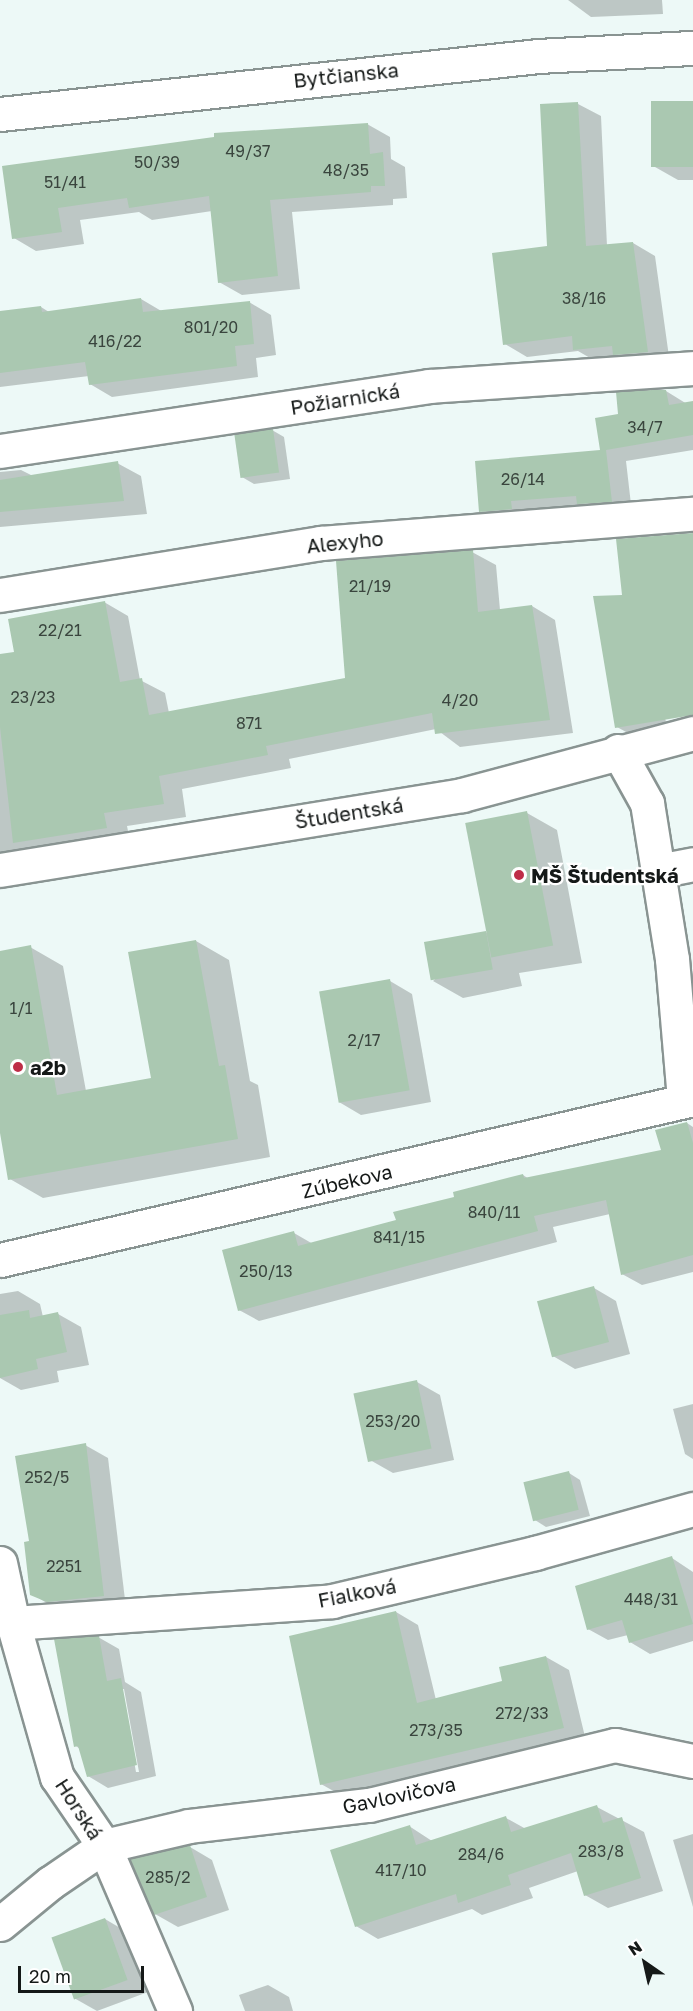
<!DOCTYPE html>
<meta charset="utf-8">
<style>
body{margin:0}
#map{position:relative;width:693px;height:2011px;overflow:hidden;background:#edf9f7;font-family:"Golos Text",sans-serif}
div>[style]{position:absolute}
.shadow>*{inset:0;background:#0003}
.building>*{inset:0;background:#aac8b1;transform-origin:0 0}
.roads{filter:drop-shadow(2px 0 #899492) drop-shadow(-2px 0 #899492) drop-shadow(0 2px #899492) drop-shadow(0 -2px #899492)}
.minor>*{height:33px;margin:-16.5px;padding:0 16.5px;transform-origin:16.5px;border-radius:16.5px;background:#fff}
.secondary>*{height:33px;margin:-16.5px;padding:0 16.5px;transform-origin:16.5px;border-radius:16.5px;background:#fff}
.dots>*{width:16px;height:16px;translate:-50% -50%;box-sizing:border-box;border:3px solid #fff;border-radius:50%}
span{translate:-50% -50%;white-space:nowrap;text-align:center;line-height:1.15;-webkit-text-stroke:4.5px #fff;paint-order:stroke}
.number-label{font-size:16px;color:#3a453e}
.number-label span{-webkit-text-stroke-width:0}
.street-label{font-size:20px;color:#151918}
.poi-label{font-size:20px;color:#151918;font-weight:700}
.left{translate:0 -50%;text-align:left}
.north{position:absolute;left:615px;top:1933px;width:60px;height:60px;-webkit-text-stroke:4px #fff;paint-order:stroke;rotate:326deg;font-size:16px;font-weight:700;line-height:24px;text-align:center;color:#151918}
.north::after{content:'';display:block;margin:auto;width:21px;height:27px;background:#151918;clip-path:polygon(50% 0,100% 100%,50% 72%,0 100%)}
.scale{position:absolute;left:18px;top:1966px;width:126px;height:27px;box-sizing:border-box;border:3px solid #151918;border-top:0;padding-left:8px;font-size:18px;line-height:21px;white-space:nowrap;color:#151918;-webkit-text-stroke:4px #fff;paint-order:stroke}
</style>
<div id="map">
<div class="shadow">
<div style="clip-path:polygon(568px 0,662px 0,663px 14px,591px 17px)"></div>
<div style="clip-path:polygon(693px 102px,693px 180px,678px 180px,655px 167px)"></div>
<div style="clip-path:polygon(578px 104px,601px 116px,607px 246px,633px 243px,655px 256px,670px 364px,597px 362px,578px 351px,527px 357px,505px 344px,549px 247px)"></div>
<div style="clip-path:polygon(367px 124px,390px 137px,391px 159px,405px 167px,407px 198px,393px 199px,393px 205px,292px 212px,300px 289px,242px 295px,219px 282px,212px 211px,152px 220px,139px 212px,80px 220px,84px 244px,36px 251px,14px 238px,4px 167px)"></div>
<div style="clip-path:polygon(141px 299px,163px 312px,249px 302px,271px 315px,276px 355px,256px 358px,258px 377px,112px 397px,90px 384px,89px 376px,0 387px,0 313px,41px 307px,49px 312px)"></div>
<div style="clip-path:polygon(666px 391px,687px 404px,693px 403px,693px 450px,626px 461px,632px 513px,501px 523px,481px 511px,602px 451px,620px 415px)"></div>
<div style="clip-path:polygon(272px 430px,284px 437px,290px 479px,254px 484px,242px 477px)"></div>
<div style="clip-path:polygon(117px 463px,141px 476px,147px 514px,0 527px,0 472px,21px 470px,33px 476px)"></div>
<div style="clip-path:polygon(693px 534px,693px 702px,663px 707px,668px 733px,637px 738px,617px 727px)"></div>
<div style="clip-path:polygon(472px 552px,496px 565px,500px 610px,532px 606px,555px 620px,573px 733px,460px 747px,436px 729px,289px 759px,291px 768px,182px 789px,186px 817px,127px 826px,130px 841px,0 857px,0 656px,16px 653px,104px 602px,128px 616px,140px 680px,165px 693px,169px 713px,347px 679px)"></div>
<div style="clip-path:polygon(527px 813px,557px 830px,582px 963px,519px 973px,522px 986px,463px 998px,433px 981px,487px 932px)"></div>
<div style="clip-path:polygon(196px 941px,229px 960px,250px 1081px,258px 1085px,270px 1157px,43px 1198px,10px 1179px,0 1124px,0 952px,30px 947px,63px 966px,86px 1091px,153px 1079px)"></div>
<div style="clip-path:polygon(390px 981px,412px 994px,431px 1102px,361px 1115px,339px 1102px)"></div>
<div style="clip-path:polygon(687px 1123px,693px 1127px,693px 1272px,642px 1285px,622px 1274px,610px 1214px,553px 1227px,557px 1242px,259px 1321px,239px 1310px,294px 1233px,313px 1244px,397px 1221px,523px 1175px,529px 1179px,663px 1151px)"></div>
<div style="clip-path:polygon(594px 1288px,616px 1301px,630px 1354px,575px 1369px,553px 1356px)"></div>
<div style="clip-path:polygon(18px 1291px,40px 1304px,43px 1317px,58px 1314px,81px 1327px,89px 1365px,57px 1371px,59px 1382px,21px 1390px,0 1378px,0 1294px)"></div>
<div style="clip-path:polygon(417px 1382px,440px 1395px,454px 1460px,393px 1473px,370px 1460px)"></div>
<div style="clip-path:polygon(693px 1404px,693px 1459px,685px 1454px,673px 1409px)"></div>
<div style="clip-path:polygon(85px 1445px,108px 1458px,126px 1608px,55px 1608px,32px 1594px,31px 1542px)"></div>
<div style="clip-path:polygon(569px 1473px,580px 1480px,590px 1516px,546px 1527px,535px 1520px)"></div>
<div style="clip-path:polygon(672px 1558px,693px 1572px,693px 1641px,650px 1654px,630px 1642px,628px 1635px,608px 1640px,588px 1629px)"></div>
<div style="clip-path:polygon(396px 1612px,418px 1625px,436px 1700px,504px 1682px,546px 1657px,569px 1670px,586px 1741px,344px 1797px,321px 1784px)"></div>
<div style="clip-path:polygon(evenodd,98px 1637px,119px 1649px,125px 1682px,141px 1692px,156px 1776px,108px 1788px,88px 1776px,80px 1749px,76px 1746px,98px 1637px,121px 1689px,124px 1689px,139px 1772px,136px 1772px,121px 1689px)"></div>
<div style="clip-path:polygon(597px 1807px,644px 1832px,663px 1891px,608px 1908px,585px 1895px,578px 1871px,529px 1888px,533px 1898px,482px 1915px,472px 1909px,378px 1939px,356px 1926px,409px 1826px,432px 1841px,506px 1818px,526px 1829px)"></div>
<div style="clip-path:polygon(693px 1834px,693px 1907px,673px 1840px)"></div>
<div style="clip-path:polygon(190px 1847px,212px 1860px,229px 1910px,178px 1927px,155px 1914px)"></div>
<div style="clip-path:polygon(105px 1919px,127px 1932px,148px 1992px,97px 2011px,74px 1998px)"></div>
<div style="clip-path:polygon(268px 1985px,289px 1997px,293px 2011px,245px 2011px,239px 1995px)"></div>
</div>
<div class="building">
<div style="left:693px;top:101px;width:66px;height:42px;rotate:90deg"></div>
<div style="clip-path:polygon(578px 102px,586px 246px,633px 242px,648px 352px,613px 355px,612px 346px,573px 350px,572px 336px,503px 345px,492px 253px,547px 246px,540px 104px)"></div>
<div style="clip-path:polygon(368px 123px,370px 154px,383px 152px,385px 186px,371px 186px,371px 192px,270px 200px,278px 276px,218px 283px,209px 196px,129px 208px,127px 198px,58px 208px,62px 232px,12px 239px,2px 166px,214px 137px,214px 133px)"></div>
<div style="clip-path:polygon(141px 298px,143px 312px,250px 301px,254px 344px,235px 346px,237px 366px,89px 385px,85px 362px,0 373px,0 311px,41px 306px,42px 312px)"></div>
<div style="clip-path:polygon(652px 390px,666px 390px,669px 405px,693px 401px,693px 435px,606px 450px,612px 502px,577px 504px,576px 496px,511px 501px,512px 509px,479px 512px,475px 461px,600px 450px,595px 418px,618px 414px,616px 392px)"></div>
<div style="left:273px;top:429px;width:44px;height:39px;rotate:82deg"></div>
<div style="clip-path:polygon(118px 461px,124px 501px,0 512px,0 480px)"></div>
<div style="clip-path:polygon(693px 533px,693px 715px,615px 728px,593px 596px,622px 595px,616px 539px)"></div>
<div style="clip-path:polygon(473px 550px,478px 612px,532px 605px,550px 720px,435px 734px,432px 713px,266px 746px,268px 755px,159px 776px,164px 804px,104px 813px,107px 828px,13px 843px,0 727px,0 654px,14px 652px,8px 619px,105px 601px,120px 682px,142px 678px,149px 715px,345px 678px,336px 561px)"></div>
<div style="left:527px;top:811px;width:137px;height:63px;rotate:79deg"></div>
<div style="left:486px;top:931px;width:39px;height:63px;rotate:80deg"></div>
<div style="clip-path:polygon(196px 940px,219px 1066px,225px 1065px,238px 1139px,8px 1180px,0 1133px,0 951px,31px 945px,57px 1095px,151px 1078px,128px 952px)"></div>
<div style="left:390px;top:979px;width:113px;height:72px;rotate:80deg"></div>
<div style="clip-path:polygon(687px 1122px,693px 1143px,693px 1255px,621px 1275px,606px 1200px,534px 1216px,538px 1231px,238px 1311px,222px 1250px,294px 1231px,298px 1246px,396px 1220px,393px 1212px,454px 1197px,453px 1192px,523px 1174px,524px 1178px,661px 1150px,655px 1130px)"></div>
<div style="left:594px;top:1286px;width:58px;height:59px;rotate:75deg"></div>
<div style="clip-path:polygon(29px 1310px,30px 1318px,58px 1312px,67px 1352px,36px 1359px,38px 1369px,0 1378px,0 1315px)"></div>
<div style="left:417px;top:1380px;width:70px;height:65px;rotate:78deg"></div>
<div style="clip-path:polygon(86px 1443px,104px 1596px,47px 1602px,30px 1595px,24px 1542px,29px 1541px,15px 1456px)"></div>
<div style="left:569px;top:1471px;width:40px;height:47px;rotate:76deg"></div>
<div style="clip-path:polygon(672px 1556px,693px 1624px,629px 1643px,622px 1620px,587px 1630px,575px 1586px)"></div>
<div style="clip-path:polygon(396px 1611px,417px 1703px,502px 1681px,499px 1667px,546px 1656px,564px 1728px,320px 1785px,289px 1636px)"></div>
<div style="clip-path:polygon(99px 1636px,107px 1681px,121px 1678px,137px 1765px,87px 1777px,78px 1746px,74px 1747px,54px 1639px)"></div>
<div style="clip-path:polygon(597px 1805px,603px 1823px,622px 1817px,641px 1878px,584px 1896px,571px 1853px,508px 1875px,511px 1885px,458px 1903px,456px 1894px,355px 1927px,330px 1850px,410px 1825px,416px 1845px,506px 1816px,511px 1832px)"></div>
<div style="clip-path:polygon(190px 1845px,207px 1897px,154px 1915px,130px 1859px)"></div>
<div style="left:105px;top:1918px;width:66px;height:57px;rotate:70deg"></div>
</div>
<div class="roads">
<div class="minor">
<div style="left:0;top:451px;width:434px;rotate:-8.6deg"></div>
<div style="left:429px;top:386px;width:265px;rotate:-3.9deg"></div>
<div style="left:0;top:595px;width:325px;rotate:-9.2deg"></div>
<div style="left:321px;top:543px;width:373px;rotate:-4.5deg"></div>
<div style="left:618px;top:751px;width:60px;rotate:60.9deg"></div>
<div style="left:647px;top:803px;width:158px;rotate:80.9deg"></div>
<div style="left:672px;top:959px;width:142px;rotate:85.1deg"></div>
<div style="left:0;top:870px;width:468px;rotate:-9.2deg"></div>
<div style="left:462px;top:795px;width:239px;rotate:-15deg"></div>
<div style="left:658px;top:871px;width:36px;rotate:-11deg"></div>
<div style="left:0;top:1260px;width:711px;rotate:-13.08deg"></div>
<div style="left:0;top:1563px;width:61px;rotate:77.8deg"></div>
<div style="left:13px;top:1623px;width:160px;rotate:74.1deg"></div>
<div style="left:57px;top:1777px;width:83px;rotate:55.7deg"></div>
<div style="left:104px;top:1846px;width:180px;rotate:66.7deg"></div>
<div style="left:13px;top:1623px;width:320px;rotate:-3.9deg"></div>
<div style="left:332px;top:1601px;width:209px;rotate:-13.3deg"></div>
<div style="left:535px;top:1553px;width:164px;rotate:-15.6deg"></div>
<div style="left:0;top:1924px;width:65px;rotate:-39.4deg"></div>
<div style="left:50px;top:1883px;width:65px;rotate:-34.4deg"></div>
<div style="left:104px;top:1846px;width:87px;rotate:-13.2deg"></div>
<div style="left:189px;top:1826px;width:181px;rotate:-6.7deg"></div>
<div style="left:369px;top:1805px;width:253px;rotate:-13.7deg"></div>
<div style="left:615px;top:1745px;width:80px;rotate:11.6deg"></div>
</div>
<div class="secondary">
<div style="left:0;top:114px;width:541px;rotate:-6.15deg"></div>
<div style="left:538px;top:56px;width:155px;rotate:-3deg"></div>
</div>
</div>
<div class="dots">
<div style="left:519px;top:875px;background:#be2d47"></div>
<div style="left:18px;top:1067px;background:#be2d47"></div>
</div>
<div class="number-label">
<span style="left:248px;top:151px">49/37</span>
<span style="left:157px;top:162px">50/39</span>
<span style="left:346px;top:170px">48/35</span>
<span style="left:65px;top:182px">51/41</span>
<span style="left:584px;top:298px">38/16</span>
<span style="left:211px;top:327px">801/20</span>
<span style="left:115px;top:341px">416/22</span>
<span style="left:645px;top:427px">34/7</span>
<span style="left:523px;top:479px">26/14</span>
<span style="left:370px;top:586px">21/19</span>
<span style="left:60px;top:630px">22/21</span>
<span style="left:33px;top:697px">23/23</span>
<span style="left:460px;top:700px">4/20</span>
<span style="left:249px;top:723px">871</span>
<span style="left:21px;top:1008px">1/1</span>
<span style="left:364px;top:1040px">2/17</span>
<span style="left:494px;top:1212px">840/11</span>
<span style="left:399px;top:1237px">841/15</span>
<span style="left:266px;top:1271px">250/13</span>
<span style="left:393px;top:1421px">253/20</span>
<span style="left:47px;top:1477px">252/5</span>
<span style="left:64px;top:1566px">2251</span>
<span style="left:651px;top:1599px">448/31</span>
<span style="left:522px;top:1713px">272/33</span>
<span style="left:436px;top:1730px">273/35</span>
<span style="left:601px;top:1851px">283/8</span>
<span style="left:481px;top:1854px">284/6</span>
<span style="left:401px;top:1870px">417/10</span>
<span style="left:168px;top:1877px">285/2</span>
</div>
<div class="street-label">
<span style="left:346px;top:75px;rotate:-6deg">Bytčianska</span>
<span style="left:345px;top:399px;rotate:-9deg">Požiarnická</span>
<span style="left:345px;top:542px;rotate:-6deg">Alexyho</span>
<span style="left:349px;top:813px;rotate:-9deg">Študentská</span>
<span style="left:347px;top:1181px;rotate:-13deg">Zúbekova</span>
<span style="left:357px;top:1593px;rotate:-11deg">Fialková</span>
<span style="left:399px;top:1795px;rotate:-12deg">Gavlovičova</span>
<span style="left:79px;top:1809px;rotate:57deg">Horská</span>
</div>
<div class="poi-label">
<span class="left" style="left:531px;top:875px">MŠ Študentská</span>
<span class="left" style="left:30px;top:1067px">a2b</span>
</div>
<div class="north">N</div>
<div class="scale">20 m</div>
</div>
